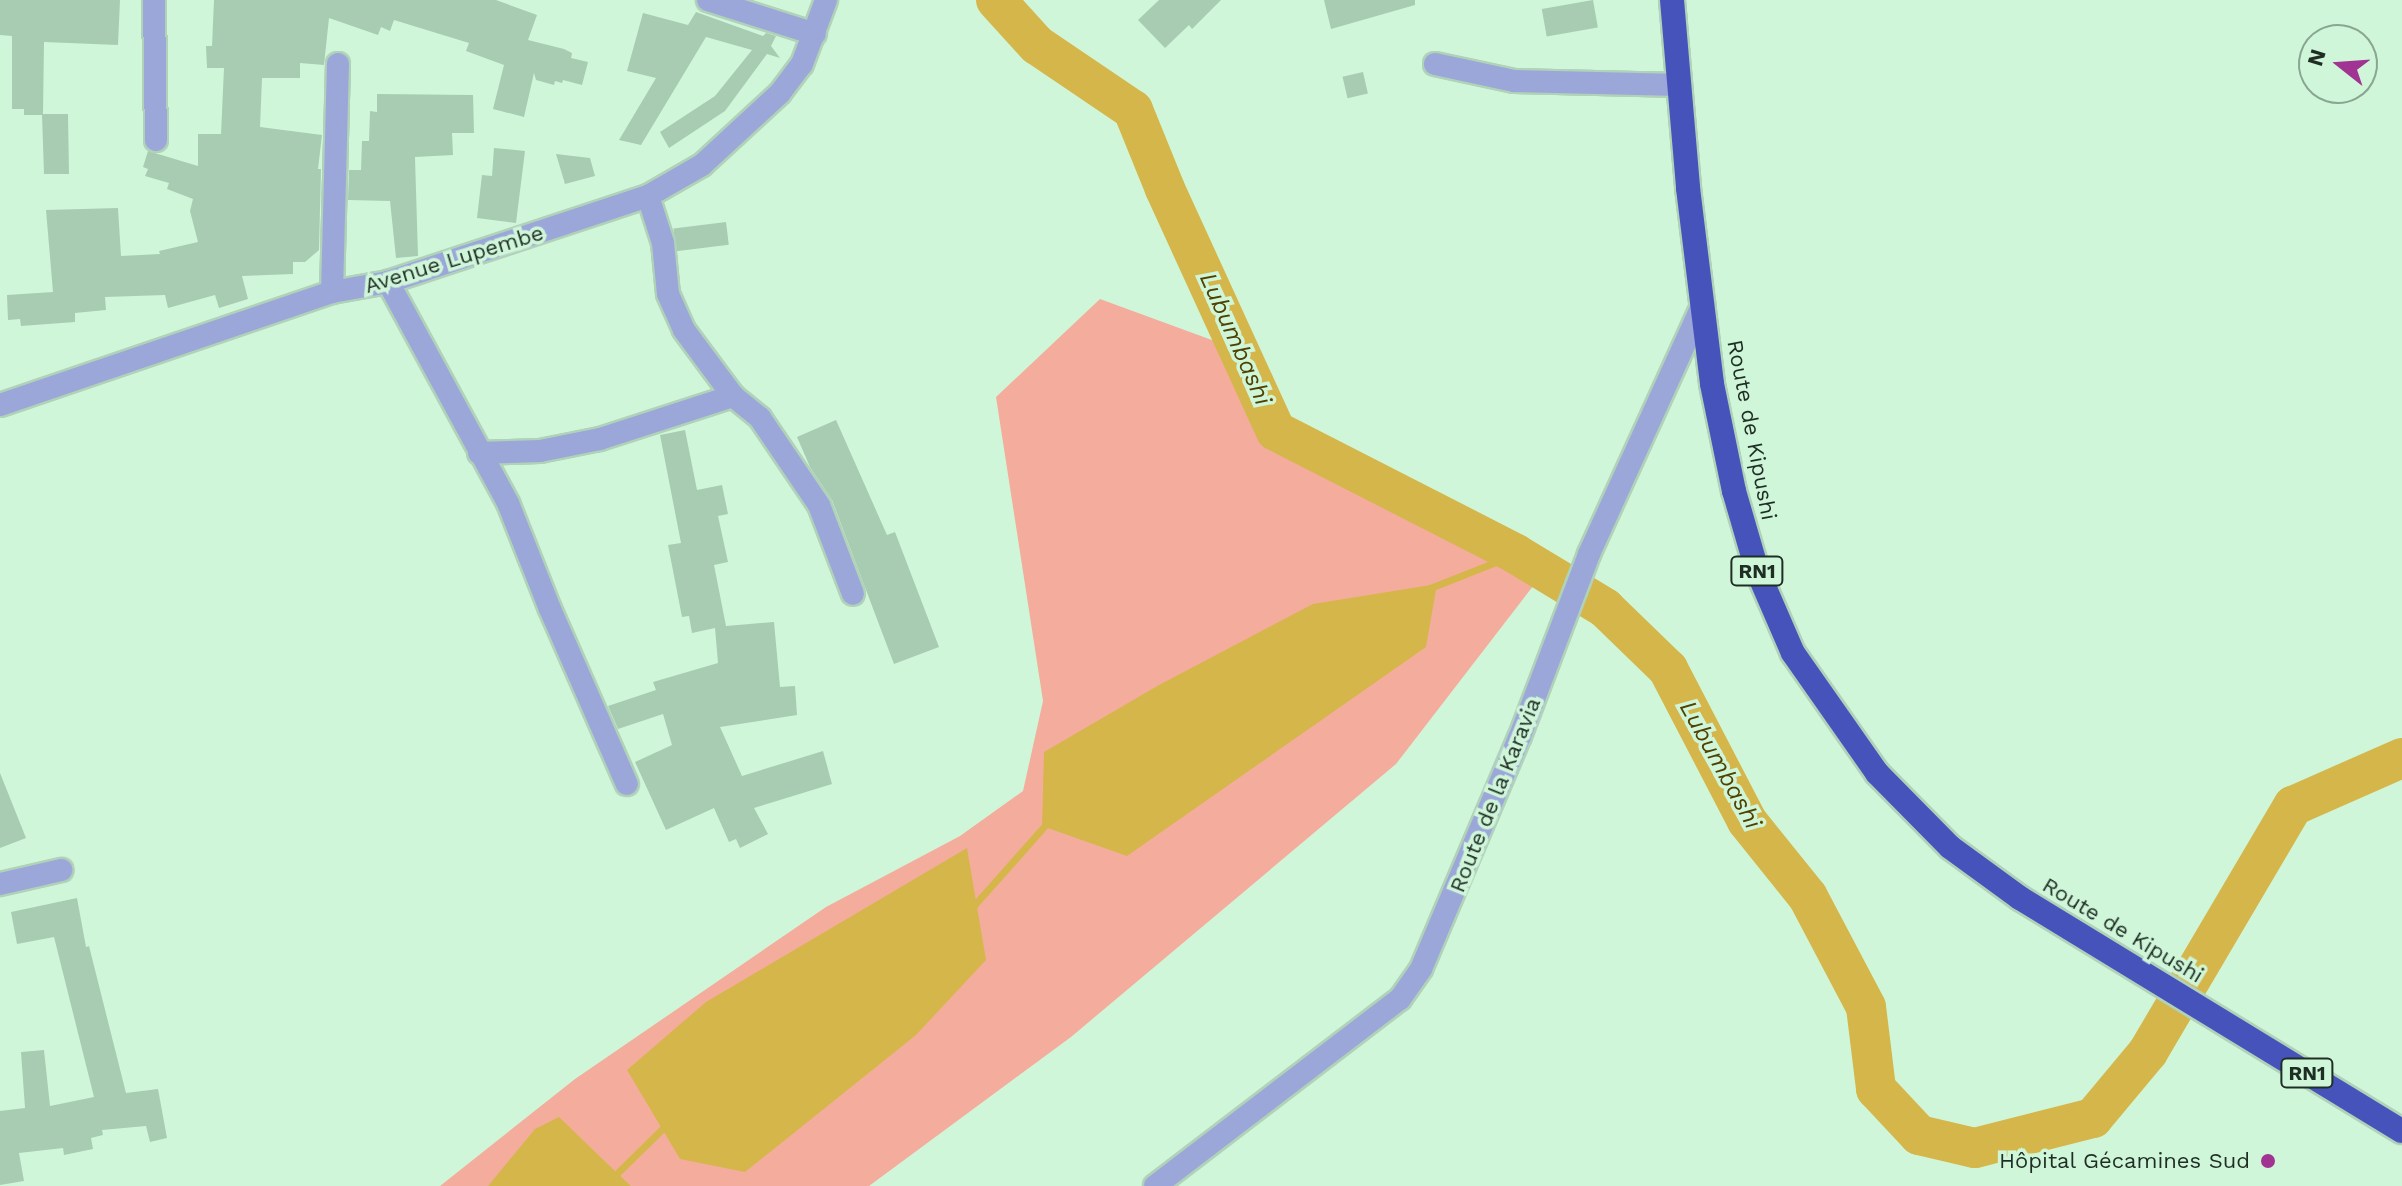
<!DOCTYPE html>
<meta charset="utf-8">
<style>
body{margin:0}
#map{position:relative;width:2402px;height:1186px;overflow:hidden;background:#d0f6da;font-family:"Work Sans",sans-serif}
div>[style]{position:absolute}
.green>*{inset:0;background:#f4ad9c}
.water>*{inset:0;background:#d5b64a}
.stream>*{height:7px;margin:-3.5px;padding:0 3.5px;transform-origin:3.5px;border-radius:3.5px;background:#d5b64a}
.river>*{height:40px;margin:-20px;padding:0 20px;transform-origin:20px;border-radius:20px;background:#d5b64a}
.building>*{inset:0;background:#a7ccb1;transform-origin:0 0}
.roads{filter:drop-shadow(2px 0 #b0d2b9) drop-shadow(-2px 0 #b0d2b9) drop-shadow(0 2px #b0d2b9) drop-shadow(0 -2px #b0d2b9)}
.street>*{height:22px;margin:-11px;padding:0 11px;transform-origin:11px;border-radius:11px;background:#9ba7d9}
.highway>*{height:24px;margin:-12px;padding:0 12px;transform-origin:12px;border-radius:12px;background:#4653bb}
.dots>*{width:22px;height:22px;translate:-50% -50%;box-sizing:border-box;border:4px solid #d0f6da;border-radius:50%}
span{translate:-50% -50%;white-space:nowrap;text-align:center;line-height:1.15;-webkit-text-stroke:7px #d0f6da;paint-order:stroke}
.shield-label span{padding:2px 6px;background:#d0f6da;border:2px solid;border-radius:6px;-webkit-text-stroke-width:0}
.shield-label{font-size:20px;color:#1f2e24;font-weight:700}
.street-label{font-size:22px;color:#1f2e24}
.poi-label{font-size:22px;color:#1f2e24}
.right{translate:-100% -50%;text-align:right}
.water-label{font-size:24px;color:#504101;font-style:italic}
.north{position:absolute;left:2298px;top:24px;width:80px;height:80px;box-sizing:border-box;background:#d0f6da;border:2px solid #89a691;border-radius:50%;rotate:287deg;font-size:22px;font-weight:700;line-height:32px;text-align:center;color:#1f2e24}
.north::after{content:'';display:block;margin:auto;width:28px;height:36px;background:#a13493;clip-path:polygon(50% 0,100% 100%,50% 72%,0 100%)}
</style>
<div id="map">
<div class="green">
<div style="clip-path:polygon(1100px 299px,1220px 343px,1269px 433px,1422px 505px,1537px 581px,1396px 764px,1071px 1037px,869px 1186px,440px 1186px,575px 1079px,826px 907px,960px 836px,1023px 791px,1043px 701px,996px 397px)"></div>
</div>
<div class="water">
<div style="clip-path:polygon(1437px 584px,1426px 647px,1127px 856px,1042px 826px,1044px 752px,1159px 685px,1313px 604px)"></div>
<div style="clip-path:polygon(967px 848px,986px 960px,916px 1035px,745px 1172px,680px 1159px,627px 1070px,706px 1002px)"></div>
<div style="clip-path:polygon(559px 1117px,617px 1173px,631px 1186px,488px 1186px,535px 1129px)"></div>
</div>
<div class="stream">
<div style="left:1430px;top:588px;width:92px;rotate:-21.6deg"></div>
<div style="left:969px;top:911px;width:119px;rotate:-48.4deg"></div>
<div style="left:604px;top:1186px;width:90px;rotate:-44.5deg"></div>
</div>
<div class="river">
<div style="left:996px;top:0;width:61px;rotate:47.7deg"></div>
<div style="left:1037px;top:45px;width:116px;rotate:34.1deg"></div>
<div style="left:1133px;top:110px;width:85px;rotate:67.9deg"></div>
<div style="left:1165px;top:189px;width:266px;rotate:65.4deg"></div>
<div style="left:1276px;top:431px;width:270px;rotate:27.1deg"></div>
<div style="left:1516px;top:554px;width:104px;rotate:31.2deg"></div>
<div style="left:1605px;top:608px;width:88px;rotate:44.1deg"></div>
<div style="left:1668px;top:669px;width:171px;rotate:62.5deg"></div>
<div style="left:1747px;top:821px;width:97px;rotate:51.2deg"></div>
<div style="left:1808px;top:897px;width:124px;rotate:62.2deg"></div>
<div style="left:1866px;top:1007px;width:83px;rotate:83deg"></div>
<div style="left:1876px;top:1089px;width:63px;rotate:46.9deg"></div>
<div style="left:1919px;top:1135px;width:57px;rotate:13.1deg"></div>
<div style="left:1975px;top:1148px;width:122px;rotate:-14.3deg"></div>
<div style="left:2093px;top:1118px;width:86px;rotate:-50.2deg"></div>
<div style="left:2148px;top:1052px;width:286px;rotate:-59.5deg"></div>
<div style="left:2293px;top:806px;width:119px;rotate:-23.8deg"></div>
</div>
<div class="building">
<div style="clip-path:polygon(0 0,120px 0,118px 45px,44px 42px,43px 114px,68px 114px,69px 174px,44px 174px,42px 115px,24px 115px,24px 109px,12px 109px,12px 36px,0 35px)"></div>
<div style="clip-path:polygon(214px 0,496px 0,537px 15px,528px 40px,564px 49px,572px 53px,571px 58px,588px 62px,582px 85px,563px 80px,562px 83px,555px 81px,554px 85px,536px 80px,534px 73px,524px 117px,493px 109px,504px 65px,466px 51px,469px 43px,394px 20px,390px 31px,381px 27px,378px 35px,329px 18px,324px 65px,300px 63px,300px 78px,262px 78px,260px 127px,322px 135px,318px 169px,321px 169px,319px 250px,305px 262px,293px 262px,293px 274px,242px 276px,248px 299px,219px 308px,215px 295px,168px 308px,165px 295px,105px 297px,106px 310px,75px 313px,75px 322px,21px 326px,20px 319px,8px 320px,7px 295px,53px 292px,46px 210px,118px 208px,121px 256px,160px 254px,159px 251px,198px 242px,190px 211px,193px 199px,167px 189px,169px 183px,145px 176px,148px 169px,143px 167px,148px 151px,198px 166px,198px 134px,221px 134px,224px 68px,207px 68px,206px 46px,212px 46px)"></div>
<div style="clip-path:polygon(1159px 0,1221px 0,1192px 29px,1189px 25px,1165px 48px,1138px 20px)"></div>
<div style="clip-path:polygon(1324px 0,1415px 0,1415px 5px,1331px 29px)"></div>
<div style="left:1593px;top:0;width:28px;height:52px;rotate:80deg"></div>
<div style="clip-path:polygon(696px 12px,763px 36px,766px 33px,776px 36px,771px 46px,780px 58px,767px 54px,725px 111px,669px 148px,660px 132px,715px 96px,752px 50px,706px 37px,641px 145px,619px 140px,656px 78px,627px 71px,643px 13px,688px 25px)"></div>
<div style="left:1363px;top:72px;width:22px;height:21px;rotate:77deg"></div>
<div style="clip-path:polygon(377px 94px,473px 95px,474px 133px,452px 133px,453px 155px,415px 157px,418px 256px,396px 258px,390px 201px,348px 200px,349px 170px,361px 170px,362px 141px,369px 141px,370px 111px,377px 112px)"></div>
<div style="clip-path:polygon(494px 148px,525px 151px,516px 223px,477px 218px,482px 175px,492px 176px)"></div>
<div style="clip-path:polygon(556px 154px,590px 158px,595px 176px,565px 184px)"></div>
<div style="left:726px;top:222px;width:23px;height:53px;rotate:83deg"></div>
<div style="clip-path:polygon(836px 420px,887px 535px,895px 532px,939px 647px,894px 664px,832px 500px,810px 467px,797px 437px)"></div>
<div style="clip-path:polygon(685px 430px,697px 490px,722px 485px,728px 514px,718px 516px,728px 562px,714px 565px,726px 626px,774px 622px,780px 687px,795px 686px,797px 715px,720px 727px,742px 776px,823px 751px,832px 784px,754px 808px,768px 834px,740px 848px,736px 839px,729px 842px,714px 808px,666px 830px,635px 762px,672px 745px,663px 714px,618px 729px,608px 706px,656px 690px,653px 682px,718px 663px,715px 628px,692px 633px,689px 616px,682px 617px,668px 545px,681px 543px,660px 435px)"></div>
<div style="clip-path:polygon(0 773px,26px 838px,0 848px)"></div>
<div style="clip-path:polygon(77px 898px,86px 947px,89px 946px,126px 1093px,158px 1089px,167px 1138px,150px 1142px,146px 1126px,102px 1130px,103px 1135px,91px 1138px,93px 1149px,64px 1155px,63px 1148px,19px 1153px,24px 1181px,0 1185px,0 1111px,25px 1108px,21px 1052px,44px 1050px,50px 1106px,94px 1097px,54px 937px,17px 944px,11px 912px)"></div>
</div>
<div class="roads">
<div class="street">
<div style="left:154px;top:0;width:140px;rotate:89.2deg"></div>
<div style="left:708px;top:0;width:112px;rotate:17.6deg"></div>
<div style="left:1435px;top:64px;width:81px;rotate:12.1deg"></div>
<div style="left:1514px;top:81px;width:165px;rotate:1.4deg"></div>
<div style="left:648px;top:196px;width:49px;rotate:72.3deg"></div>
<div style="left:663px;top:243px;width:51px;rotate:84.4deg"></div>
<div style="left:668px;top:294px;width:39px;rotate:66deg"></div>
<div style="left:684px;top:330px;width:82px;rotate:53.4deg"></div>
<div style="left:733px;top:396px;width:35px;rotate:39deg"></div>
<div style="left:760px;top:418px;width:105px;rotate:55.9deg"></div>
<div style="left:819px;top:505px;width:95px;rotate:69.1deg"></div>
<div style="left:388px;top:282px;width:251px;rotate:61.5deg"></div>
<div style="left:508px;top:503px;width:114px;rotate:68.4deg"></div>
<div style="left:550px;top:609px;width:191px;rotate:66.3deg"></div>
<div style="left:332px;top:292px;width:228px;rotate:-88.5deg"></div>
<div style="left:0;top:405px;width:351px;rotate:-18.8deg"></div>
<div style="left:332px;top:292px;width:57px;rotate:-10.1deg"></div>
<div style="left:388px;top:282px;width:274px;rotate:-18.3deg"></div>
<div style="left:648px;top:196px;width:62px;rotate:-29.9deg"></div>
<div style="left:702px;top:165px;width:106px;rotate:-42.7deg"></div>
<div style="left:780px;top:93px;width:36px;rotate:-53deg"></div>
<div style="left:802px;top:64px;width:68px;rotate:-69.4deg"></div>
<div style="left:479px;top:453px;width:61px;rotate:-1.9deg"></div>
<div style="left:540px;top:451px;width:61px;rotate:-11.3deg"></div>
<div style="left:600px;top:439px;width:140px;rotate:-17.9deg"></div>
<div style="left:0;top:884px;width:63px;rotate:-12.9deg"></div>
<div style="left:1155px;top:1186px;width:308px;rotate:-37.4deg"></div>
<div style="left:1400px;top:999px;width:37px;rotate:-55deg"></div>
<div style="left:1421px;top:969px;width:253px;rotate:-67deg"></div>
<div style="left:1520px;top:736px;width:195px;rotate:-69.2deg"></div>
<div style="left:1589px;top:554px;width:275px;rotate:-65.5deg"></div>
</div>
<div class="highway">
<div style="left:1672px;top:0;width:189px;rotate:85.1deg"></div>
<div style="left:1688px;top:188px;width:197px;rotate:83deg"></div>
<div style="left:1712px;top:384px;width:109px;rotate:78.4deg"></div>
<div style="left:1734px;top:491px;width:82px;rotate:73.8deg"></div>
<div style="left:1757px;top:570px;width:90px;rotate:66.6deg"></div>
<div style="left:1793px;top:653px;width:146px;rotate:55deg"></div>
<div style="left:1877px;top:773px;width:104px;rotate:45.4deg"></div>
<div style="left:1950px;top:847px;width:87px;rotate:36.1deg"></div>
<div style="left:2020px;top:898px;width:447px;rotate:31.4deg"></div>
</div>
</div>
<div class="dots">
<div style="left:2268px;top:1161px;background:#a13493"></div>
</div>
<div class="shield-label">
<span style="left:1757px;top:571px">RN1</span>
<span style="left:2307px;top:1073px">RN1</span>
</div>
<div class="street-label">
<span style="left:454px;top:259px;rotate:-17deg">Avenue Lupembe</span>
<span style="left:1752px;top:430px;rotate:79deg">Route de Kipushi</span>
<span style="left:1495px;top:795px;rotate:-68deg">Route de la Karavia</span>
<span style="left:2123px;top:930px;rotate:31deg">Route de Kipushi</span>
</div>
<div class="poi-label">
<span class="right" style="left:2250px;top:1161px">Hôpital Gécamines Sud</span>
</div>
<div class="water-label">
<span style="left:1235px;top:339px;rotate:66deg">Lubumbashi</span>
<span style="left:1720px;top:765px;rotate:61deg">Lubumbashi</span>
</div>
<div class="north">N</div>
</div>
